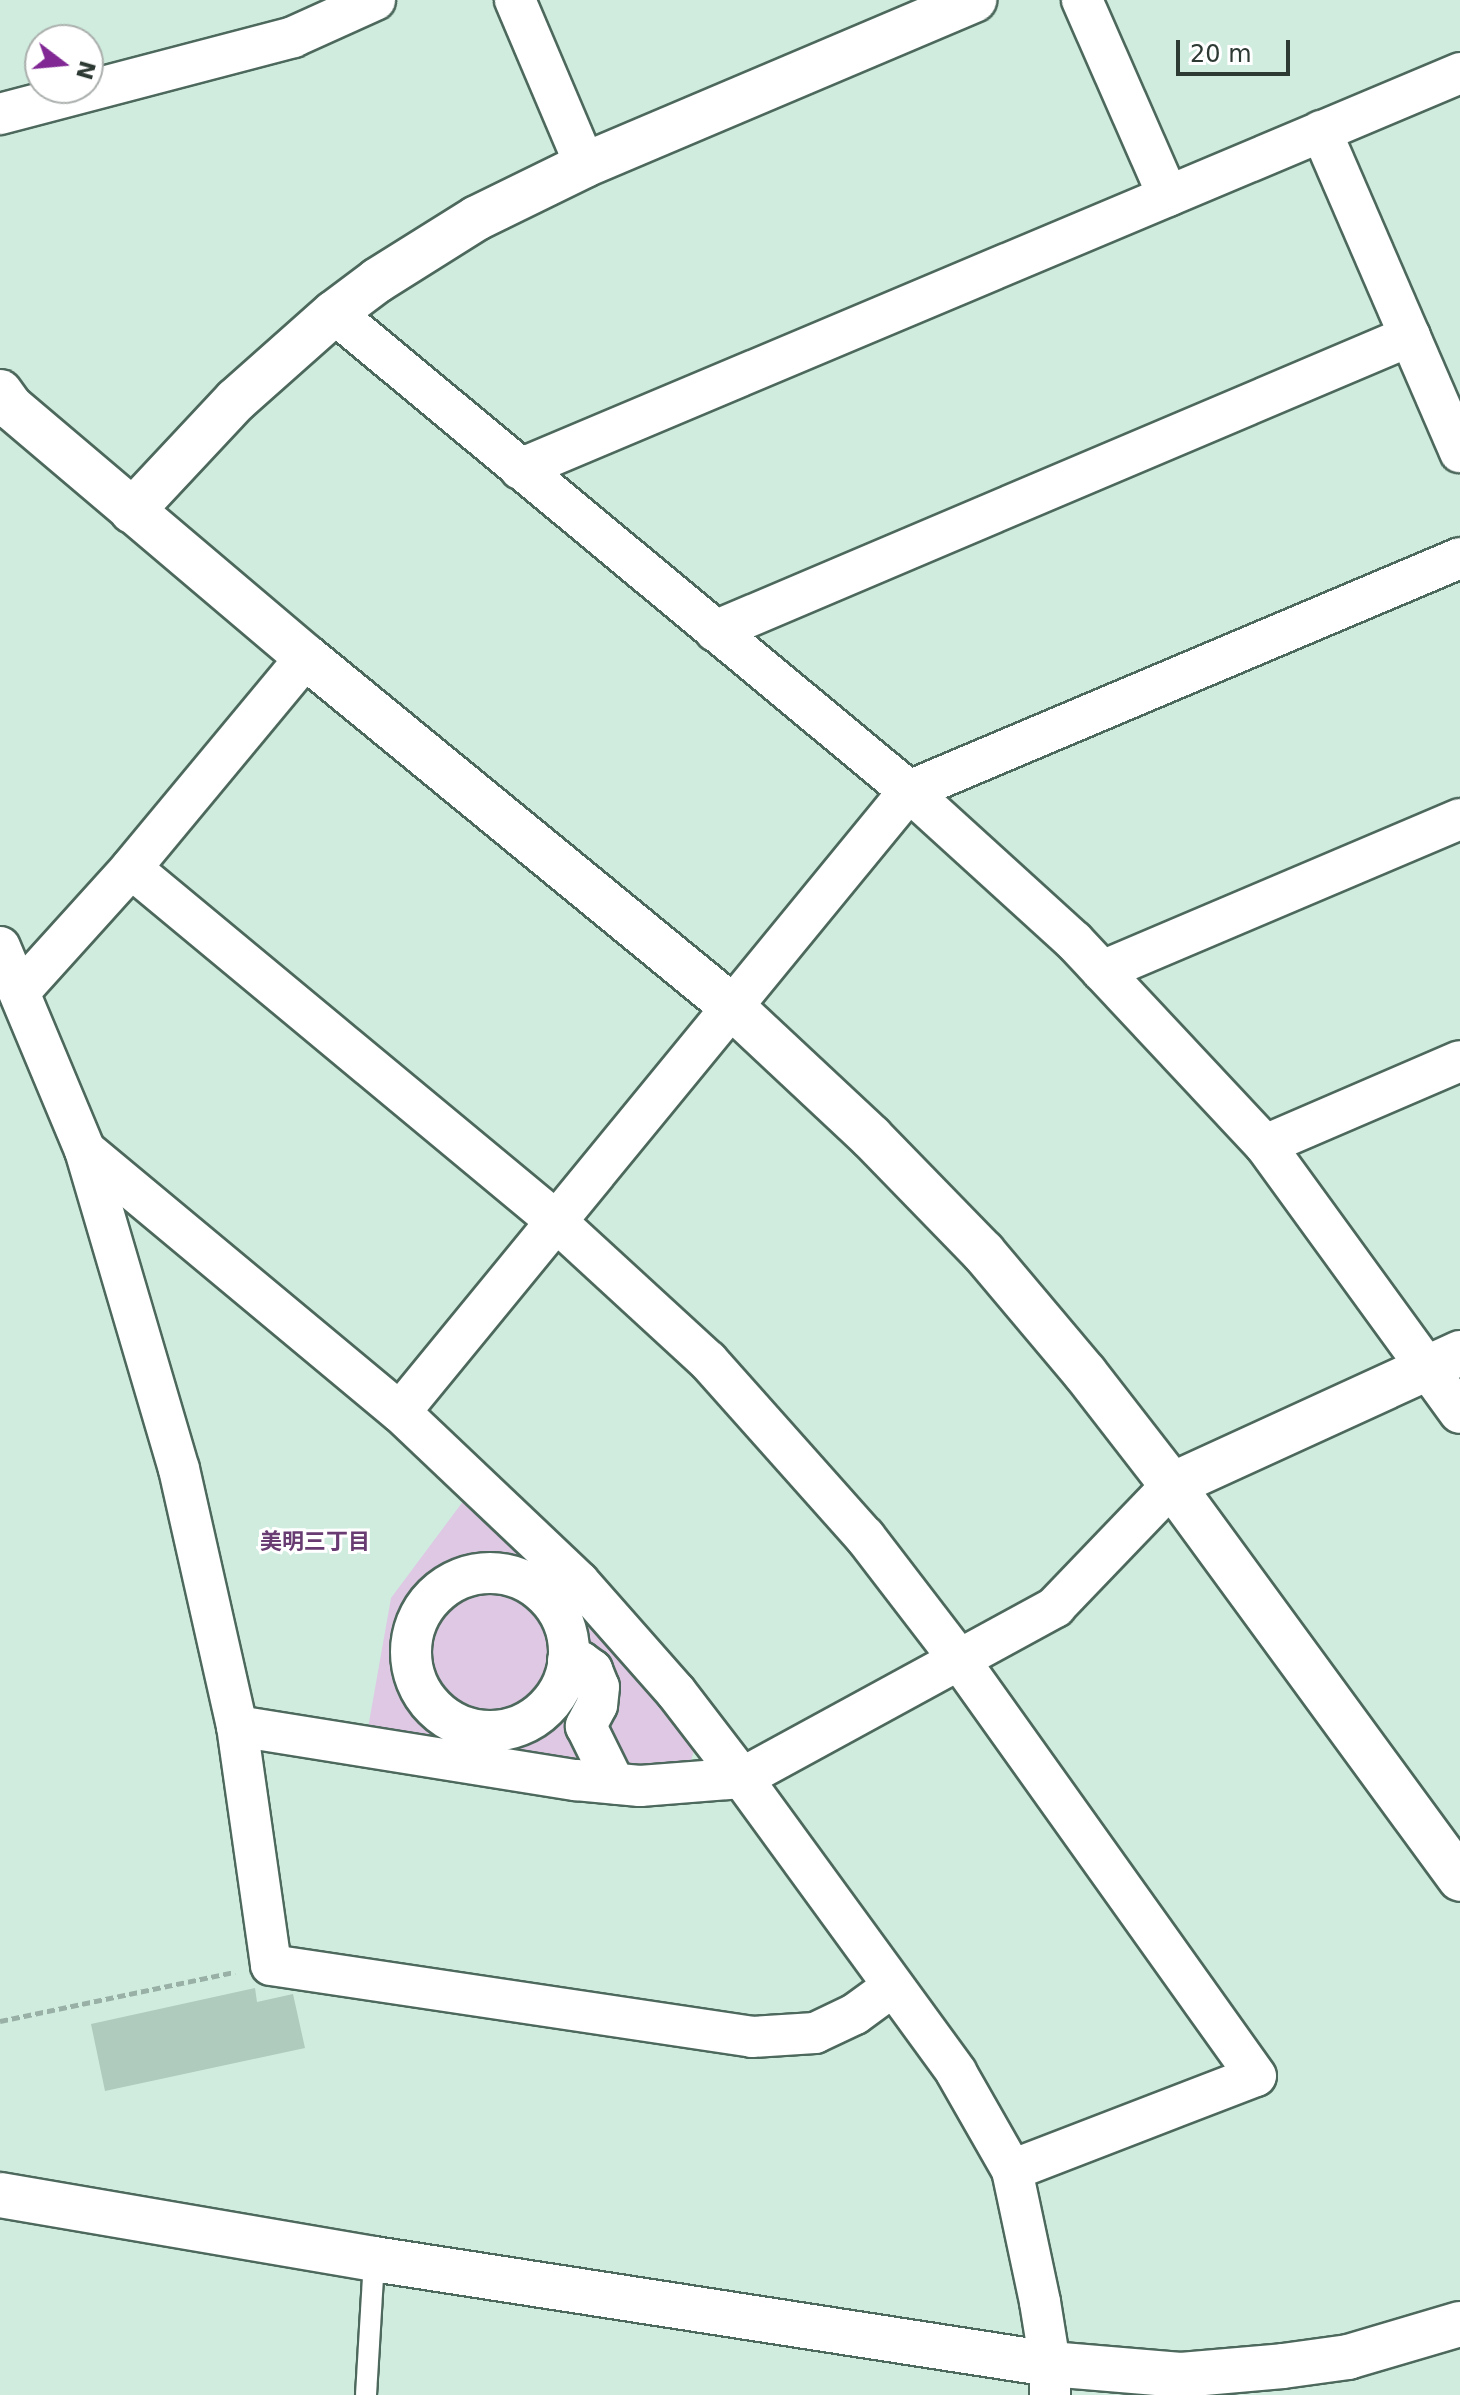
<!DOCTYPE html>
<meta charset="utf-8">
<style>
body{margin:0}
#map{position:relative;width:1460px;height:2395px;overflow:hidden;background:#cfecdf;font-family:"DejaVu Sans","Noto Sans JP",sans-serif}
div>[style]{position:absolute}
.green>*{inset:0;background:#dec8e3}
.building>*{inset:0;background:#aecbbe}
.path>*{height:5px;margin-top:-2.5px;transform-origin:0;background:repeating-linear-gradient(90deg,#98b0a5 0 8px,transparent 0 12px)}
.roads{filter:drop-shadow(2px 0 #4d685c) drop-shadow(-2px 0 #4d685c) drop-shadow(0 2px #4d685c) drop-shadow(0 -2px #4d685c)}
.lane>*{height:20px;margin:-10px;padding:0 10px;transform-origin:10px;border-radius:10px;background:#fff}
.street>*{height:40px;margin:-20px;padding:0 20px;transform-origin:20px;border-radius:20px;background:#fff}
.street>.ring{margin:-20px;padding:0;box-sizing:content-box;background:none;border:40px solid #fff;border-radius:50%}
.secondary>*{height:44px;margin:-22px;padding:0 22px;transform-origin:22px;border-radius:22px;background:#fff}
span{translate:-50% -50%;white-space:nowrap;text-align:center;line-height:1.15;-webkit-text-stroke:6px #fff;paint-order:stroke}
.neighbourhood-label{font-size:22px;color:#683c72;font-weight:700}
.north{position:absolute;left:24px;top:24px;width:80px;height:80px;box-sizing:border-box;background:#fff;border:2px solid #abb0ad;border-radius:50%;rotate:106deg;font-size:22px;font-weight:700;line-height:32px;text-align:center;color:#2d3933}
.north::after{content:'';display:block;margin:auto;width:28px;height:36px;background:#812895;clip-path:polygon(50% 0,100% 100%,50% 72%,0 100%)}
.scale{position:absolute;left:1176px;top:40px;width:114px;height:36px;box-sizing:border-box;border:4px solid #2d3933;border-top:0;padding-left:10px;font-size:24px;line-height:28px;white-space:nowrap;color:#2d3933;-webkit-text-stroke:6px #fff;paint-order:stroke}
</style>
<div id="map">
<div class="green">
<div style="clip-path:polygon(467px 1496px,555px 1582px,638px 1675px,695px 1748px,689px 1766px,638px 1769px,368px 1728px,391px 1598px)"></div>
</div>
<div class="building">
<div style="clip-path:polygon(255px 1988px,257px 2002px,293px 1994px,305px 2048px,105px 2091px,91px 2024px)"></div>
</div>
<div class="path">
<div style="left:0;top:2021px;width:240px;rotate:-11.8deg"></div>
</div>
<div class="roads">
<div class="lane">
<div style="left:366px;top:2395px;width:136px;rotate:-86.6deg"></div>
</div>
<div class="street">
<div style="left:515px;top:0;width:179px;rotate:67deg"></div>
<div style="left:1082px;top:0;width:214px;rotate:66.3deg"></div>
<div style="left:0;top:114px;width:303px;rotate:-14.7deg"></div>
<div style="left:293px;top:37px;width:90px;rotate:-24.3deg"></div>
<div style="left:1321px;top:131px;width:350px;rotate:66.6deg"></div>
<div style="left:334px;top:313px;width:748px;rotate:39.74deg"></div>
<div style="left:909px;top:791px;width:223px;rotate:42.3deg"></div>
<div style="left:1074px;top:941px;width:279px;rotate:46.9deg"></div>
<div style="left:1265px;top:1145px;width:331px;rotate:54deg"></div>
<div style="left:520px;top:469px;width:1020px;rotate:-22.84deg"></div>
<div style="left:715px;top:631px;width:755px;rotate:-23deg"></div>
<div style="left:0;top:947px;width:220px;rotate:67.3deg"></div>
<div style="left:85px;top:1150px;width:333px;rotate:73.6deg"></div>
<div style="left:179px;top:1469px;width:263px;rotate:77.3deg"></div>
<div style="left:237px;top:1726px;width:241px;rotate:81.9deg"></div>
<div style="left:271px;top:1965px;width:486px;rotate:8.5deg"></div>
<div style="left:752px;top:2037px;width:63px;rotate:-3.6deg"></div>
<div style="left:815px;top:2033px;width:44px;rotate:-25.4deg"></div>
<div style="left:855px;top:2014px;width:46px;rotate:-36.1deg"></div>
<div style="left:1102px;top:971px;width:389px;rotate:-23deg"></div>
<div style="left:20px;top:991px;width:166px;rotate:-47.9deg"></div>
<div style="left:131px;top:868px;width:274px;rotate:-50.3deg"></div>
<div style="left:1265px;top:1145px;width:212px;rotate:-23.3deg"></div>
<div style="left:85px;top:1150px;width:410px;rotate:39.8deg"></div>
<div style="left:400px;top:1412px;width:247px;rotate:43.5deg"></div>
<div style="left:579px;top:1582px;width:147px;rotate:48.6deg"></div>
<div style="left:676px;top:1692px;width:108px;rotate:52.5deg"></div>
<div style="left:742px;top:1778px;width:364px;rotate:53.9deg"></div>
<div style="left:956px;top:2072px;width:113px;rotate:60.3deg"></div>
<div style="left:1012px;top:2170px;width:261px;rotate:-21.1deg"></div>
<div style="left:1256px;top:2076px;width:513px;rotate:-125.49deg"></div>
<div style="left:958px;top:1658px;width:153px;rotate:-127.5deg"></div>
<div style="left:865px;top:1537px;width:236px;rotate:-131.7deg"></div>
<div style="left:708px;top:1361px;width:207px;rotate:-137.4deg"></div>
<div style="left:556px;top:1221px;width:552px;rotate:-140.29deg"></div>
<div style="left:400px;top:1412px;width:803px;rotate:-50.66deg"></div>
<div style="left:909px;top:791px;width:598px;rotate:-22.92deg"></div>
<div class="ring" style="left:411px;top:1573px;width:118px;height:118px"></div>
<div style="left:568px;top:1661px;width:13px;rotate:4deg"></div>
<div style="left:581px;top:1662px;width:14px;rotate:36deg"></div>
<div style="left:592px;top:1670px;width:18px;rotate:68deg"></div>
<div style="left:599px;top:1687px;width:18px;rotate:96deg"></div>
<div style="left:597px;top:1705px;width:24px;rotate:118deg"></div>
<div style="left:586px;top:1726px;width:64px;rotate:63.8deg"></div>
<div style="left:237px;top:1726px;width:343px;rotate:9.1deg"></div>
<div style="left:576px;top:1780px;width:64px;rotate:5.4deg"></div>
<div style="left:640px;top:1786px;width:102px;rotate:-4.5deg"></div>
<div style="left:742px;top:1778px;width:357px;rotate:-28.6deg"></div>
<div style="left:1055px;top:1607px;width:169px;rotate:-46.2deg"></div>
<div style="left:1012px;top:2170px;width:135px;rotate:78deg"></div>
<div style="left:1040px;top:2302px;width:63px;rotate:80.8deg"></div>
<div style="left:1050px;top:2364px;width:31px;rotate:90deg"></div>
</div>
<div class="secondary">
<div style="left:0;top:392px;width:19px;rotate:54deg"></div>
<div style="left:11px;top:407px;width:387px;rotate:40.3deg"></div>
<div style="left:306px;top:657px;width:549px;rotate:39.38deg"></div>
<div style="left:730px;top:1005px;width:193px;rotate:43.1deg"></div>
<div style="left:871px;top:1137px;width:161px;rotate:45.8deg"></div>
<div style="left:983px;top:1252px;width:158px;rotate:49.9deg"></div>
<div style="left:1085px;top:1373px;width:142px;rotate:52.2deg"></div>
<div style="left:1172px;top:1485px;width:488px;rotate:53.8deg"></div>
<div style="left:132px;top:511px;width:152px;rotate:-46.9deg"></div>
<div style="left:236px;top:400px;width:131px;rotate:-41.6deg"></div>
<div style="left:334px;top:313px;width:55px;rotate:-36.9deg"></div>
<div style="left:378px;top:280px;width:117px;rotate:-32.1deg"></div>
<div style="left:477px;top:218px;width:120px;rotate:-26.1deg"></div>
<div style="left:585px;top:165px;width:423px;rotate:-23deg"></div>
<div style="left:1172px;top:1485px;width:317px;rotate:-24.6deg"></div>
<div style="left:0;top:2195px;width:379px;rotate:9.7deg"></div>
<div style="left:374px;top:2259px;width:684px;rotate:8.83deg"></div>
<div style="left:1050px;top:2364px;width:131px;rotate:4.8deg"></div>
<div style="left:1181px;top:2375px;width:102px;rotate:-5deg"></div>
<div style="left:1283px;top:2366px;width:66px;rotate:-7.9deg"></div>
<div style="left:1348px;top:2357px;width:117px;rotate:-16.4deg"></div>
</div>
</div>
<div class="neighbourhood-label">
<span style="left:315px;top:1542px">美明三丁目</span>
</div>
<div class="north">N</div>
<div class="scale">20 m</div>
</div>
